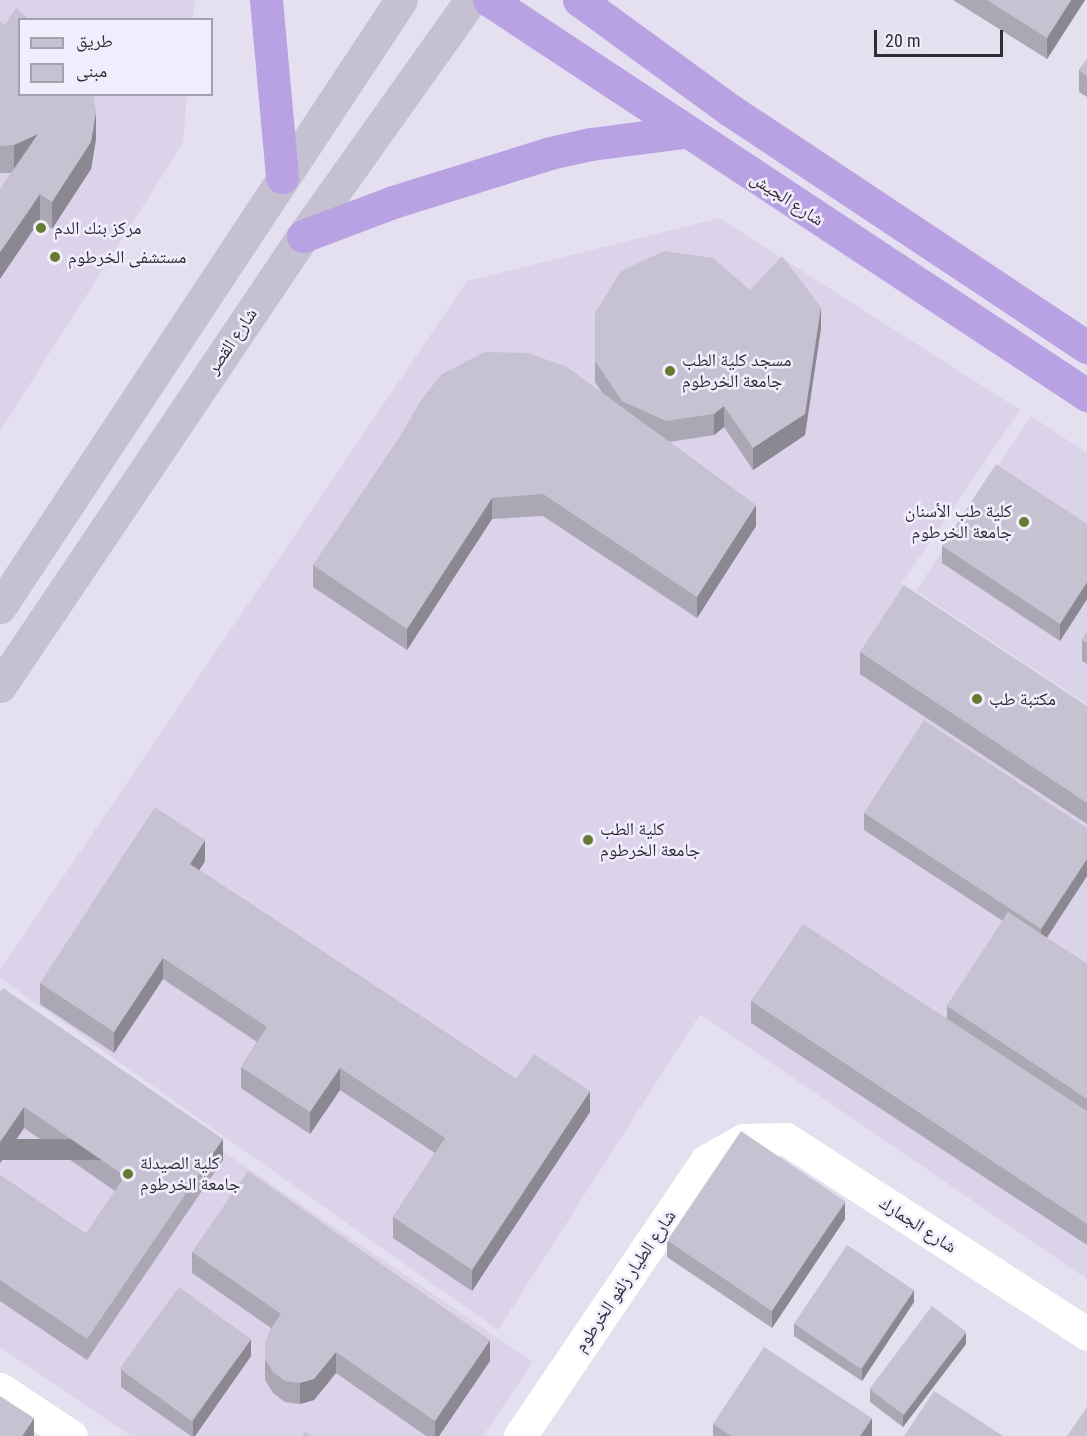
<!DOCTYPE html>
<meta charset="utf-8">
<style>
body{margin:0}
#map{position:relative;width:1087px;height:1436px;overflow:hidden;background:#e5e0ef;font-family:"Roboto Condensed","Noto Naskh Arabic",sans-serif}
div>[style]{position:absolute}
.built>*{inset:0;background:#dad3e9}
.street>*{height:33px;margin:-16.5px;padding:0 16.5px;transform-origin:16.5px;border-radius:16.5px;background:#fff}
.secondary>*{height:33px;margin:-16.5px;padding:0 16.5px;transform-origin:16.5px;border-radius:16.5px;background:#c6c1d1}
.highway>*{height:33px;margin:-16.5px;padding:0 16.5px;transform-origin:16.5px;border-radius:16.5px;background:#b9a2e3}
.wall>*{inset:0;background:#aba7b4}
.shaded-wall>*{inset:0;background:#8b8892;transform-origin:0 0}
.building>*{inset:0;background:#c7c2d1;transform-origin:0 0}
.dots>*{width:16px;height:16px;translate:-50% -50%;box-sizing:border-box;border:3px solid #f2edfd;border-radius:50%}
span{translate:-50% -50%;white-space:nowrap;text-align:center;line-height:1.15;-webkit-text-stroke:5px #f2edfd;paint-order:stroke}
.street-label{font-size:18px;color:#2f2d32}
.poi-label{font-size:18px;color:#2f2d32}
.left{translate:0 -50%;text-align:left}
.right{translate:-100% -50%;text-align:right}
.legend{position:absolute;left:18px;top:18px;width:195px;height:78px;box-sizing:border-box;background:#f2edfd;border:2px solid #a4a0ac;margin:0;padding:8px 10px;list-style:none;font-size:18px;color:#2f2d32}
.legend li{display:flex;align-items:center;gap:12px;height:30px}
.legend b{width:30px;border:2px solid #a4a0ac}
.scale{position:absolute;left:874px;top:30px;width:129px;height:27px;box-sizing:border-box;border:3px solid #2f2d32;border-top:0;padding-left:8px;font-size:18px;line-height:21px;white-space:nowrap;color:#2f2d32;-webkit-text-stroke:4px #f2edfd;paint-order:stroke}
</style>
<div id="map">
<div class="built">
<div style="clip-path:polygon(0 0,195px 0,193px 19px,20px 20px,20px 94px,187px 95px,183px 143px,0 431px)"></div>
<div style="clip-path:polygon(719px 218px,1020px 410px,901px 584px,1087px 710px,1087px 1279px,700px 1014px,498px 1330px,0 978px,0 970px,467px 281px)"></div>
<div style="clip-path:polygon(1031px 416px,1087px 453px,1087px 704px,916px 591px)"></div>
<div style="clip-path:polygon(0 1000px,533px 1362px,483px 1436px,131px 1436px,0 1347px)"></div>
</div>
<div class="street">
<div style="left:0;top:1389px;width:85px;rotate:33.5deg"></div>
<div style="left:520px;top:1436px;width:332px;rotate:-55.9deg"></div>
<div style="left:706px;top:1161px;width:43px;rotate:-29.6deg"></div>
<div style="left:743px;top:1140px;width:43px;rotate:-1.3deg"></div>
<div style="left:786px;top:1139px;width:359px;rotate:32.9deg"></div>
</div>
<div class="secondary">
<div style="left:0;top:607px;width:727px;rotate:-56.55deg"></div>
<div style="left:0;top:686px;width:543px;rotate:-56.05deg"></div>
<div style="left:303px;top:236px;width:290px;rotate:-54.6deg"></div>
</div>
<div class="highway">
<div style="left:266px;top:0;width:178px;rotate:84.8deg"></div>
<div style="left:489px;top:0;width:717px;rotate:33.45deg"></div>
<div style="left:579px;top:0;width:187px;rotate:36.1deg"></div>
<div style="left:730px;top:110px;width:429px;rotate:33.6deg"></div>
<div style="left:303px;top:236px;width:96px;rotate:-20.7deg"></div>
<div style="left:393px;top:202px;width:164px;rotate:-17.3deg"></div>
<div style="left:550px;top:153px;width:42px;rotate:-12.4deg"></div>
<div style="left:591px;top:144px;width:94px;rotate:-7.4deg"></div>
</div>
<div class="wall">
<div style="clip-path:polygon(953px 0,1085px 0,1047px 59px)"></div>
<div style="clip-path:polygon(0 22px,96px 139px,91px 169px,52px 229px,40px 220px,11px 173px,0 173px)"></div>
<div style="clip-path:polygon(1087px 59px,1087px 97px,1079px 92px,1079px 70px)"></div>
<div style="clip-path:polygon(750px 290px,821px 328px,805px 435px,753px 470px,724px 427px,714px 435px,669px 442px,756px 526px,697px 618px,543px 516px,492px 519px,407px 650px,313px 587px,313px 565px,603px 394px,595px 382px,595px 313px)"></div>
<div style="clip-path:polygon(1087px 524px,1087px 599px,1060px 641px,942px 563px,942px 546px)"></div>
<div style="clip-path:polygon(1087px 632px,1087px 664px,1082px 661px,1082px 640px)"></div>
<div style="clip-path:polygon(860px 652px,1087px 706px,1087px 824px,860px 674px)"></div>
<div style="clip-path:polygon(864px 813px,1087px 828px,1087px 876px,1047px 938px,1087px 964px,1087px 1245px,751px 1023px,751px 1001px,947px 1018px,947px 1006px,1003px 921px,864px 830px)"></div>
<div style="clip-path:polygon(205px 861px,199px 870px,516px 1079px,590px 1112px,472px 1291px,393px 1238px,393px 1217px,435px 1153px,340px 1090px,310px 1134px,241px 1088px,241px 1067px,257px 1042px,163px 979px,114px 1053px,40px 1004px,40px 983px)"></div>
<div style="clip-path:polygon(0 992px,223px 1160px,87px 1360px,0 1301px,0 1175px,86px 1234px,115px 1191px,24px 1128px,0 1163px)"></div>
<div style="clip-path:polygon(845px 1219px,772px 1328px,667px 1257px,667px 1240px)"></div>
<div style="clip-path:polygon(192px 1252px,490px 1361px,439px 1436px,426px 1436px,336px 1373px,314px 1400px,300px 1404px,285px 1402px,273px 1393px,265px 1380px,265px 1344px,271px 1328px,192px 1273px)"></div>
<div style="clip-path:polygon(914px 1302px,862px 1381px,794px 1336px,794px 1324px)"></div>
<div style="clip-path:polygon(966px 1344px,903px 1427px,870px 1402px,870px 1390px)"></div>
<div style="clip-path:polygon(251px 1356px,195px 1436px,191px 1436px,121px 1387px,121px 1370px)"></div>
<div style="clip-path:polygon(713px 1424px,872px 1435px,872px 1436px,713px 1436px)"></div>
</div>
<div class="shaded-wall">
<div style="clip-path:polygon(1071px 0,1085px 0,1047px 59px,1047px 38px)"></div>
<div style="clip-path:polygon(96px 112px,96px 139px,91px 169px,52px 229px,52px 202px)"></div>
<div style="clip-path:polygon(38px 134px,14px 172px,14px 145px)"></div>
<div style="clip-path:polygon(40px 194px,40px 220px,0 279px,0 252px)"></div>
<div style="clip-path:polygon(821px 307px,821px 328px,805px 435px,753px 470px,753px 448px)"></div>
<div style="clip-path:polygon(724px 406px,724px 427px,714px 435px,714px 414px)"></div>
<div style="clip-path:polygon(492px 498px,492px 519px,407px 650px,407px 629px)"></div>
<div style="clip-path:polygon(756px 505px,756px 526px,697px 618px,697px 597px)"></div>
<div style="clip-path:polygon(1087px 582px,1087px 599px,1060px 641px,1060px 624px)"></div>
<div style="clip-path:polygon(205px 840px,205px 861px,190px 885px,190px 864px)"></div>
<div style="clip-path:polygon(1087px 859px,1087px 876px,1041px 946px,1041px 929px)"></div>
<div style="clip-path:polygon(163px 958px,163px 979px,114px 1053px,114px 1032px)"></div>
<div style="clip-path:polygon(340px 1068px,340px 1090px,310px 1134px,310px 1112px)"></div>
<div style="clip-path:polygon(590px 1091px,590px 1112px,472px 1291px,472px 1270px)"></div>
<div style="clip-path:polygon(24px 1107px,24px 1128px,0 1163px,0 1142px)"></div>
<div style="left:223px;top:1139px;width:21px;height:242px;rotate:90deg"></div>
<div style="clip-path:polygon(845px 1202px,845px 1219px,772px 1328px,772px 1311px)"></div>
<div style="clip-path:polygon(914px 1290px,914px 1302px,862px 1381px,862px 1369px)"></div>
<div style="clip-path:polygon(966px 1332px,966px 1344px,903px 1427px,903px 1415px)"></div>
<div style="clip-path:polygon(251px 1339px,251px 1356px,195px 1436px,193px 1436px,193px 1421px)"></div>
<div style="clip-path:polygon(490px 1340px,490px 1361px,439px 1436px,435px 1436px,435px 1421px)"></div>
<div style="clip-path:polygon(336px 1352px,336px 1373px,314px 1400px,300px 1404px,300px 1383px)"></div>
<div style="clip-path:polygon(34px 1418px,34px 1436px,22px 1436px)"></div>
<div style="clip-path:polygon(872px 1418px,872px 1436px,860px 1436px)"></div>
</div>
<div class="building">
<div style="clip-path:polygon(987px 0,1071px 0,1047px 38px)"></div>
<div style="clip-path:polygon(16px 8px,30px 20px,20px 20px,20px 94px,93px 94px,96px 112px,91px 142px,52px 202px,40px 194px,0 252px,0 189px,38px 134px,14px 145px,0 146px,0 22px,5px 25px)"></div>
<div style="clip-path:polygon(1087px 59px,1087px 76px,1079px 70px)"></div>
<div style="clip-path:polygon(664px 251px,713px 258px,750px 290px,782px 256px,821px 307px,805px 414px,753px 448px,724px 406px,714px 414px,666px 421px,622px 401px,595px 361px,595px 313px,621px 271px)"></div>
<div style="clip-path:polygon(485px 352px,528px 353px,567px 367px,756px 505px,697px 597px,543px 494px,492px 498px,407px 629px,313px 565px,401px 435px,421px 400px,442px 374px)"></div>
<div style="clip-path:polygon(996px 464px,1087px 524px,1087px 582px,1060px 624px,942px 546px)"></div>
<div style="clip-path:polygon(904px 585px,1087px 706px,1087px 803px,860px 652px)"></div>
<div style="clip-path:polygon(1087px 632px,1087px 643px,1082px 640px)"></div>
<div style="clip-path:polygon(924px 720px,1087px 828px,1087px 859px,1041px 929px,864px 813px)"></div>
<div style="clip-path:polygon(155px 807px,205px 840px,190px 864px,516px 1079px,534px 1054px,590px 1091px,472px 1270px,393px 1217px,445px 1138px,340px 1068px,310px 1112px,241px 1067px,267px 1027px,163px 958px,114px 1032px,40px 983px)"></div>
<div style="clip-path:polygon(1008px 912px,1087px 964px,1087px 1099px,947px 1006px)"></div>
<div style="clip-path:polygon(803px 924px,1087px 1111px,1087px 1224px,751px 1001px)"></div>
<div style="clip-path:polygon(3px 988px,223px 1139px,87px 1339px,0 1280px,0 1175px,86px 1234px,125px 1176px,24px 1107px,0 1142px,0 992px)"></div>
<div style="left:741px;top:1131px;width:126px;height:132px;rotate:34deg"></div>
<div style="clip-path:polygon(248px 1171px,490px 1340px,435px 1421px,336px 1352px,314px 1379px,300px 1383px,285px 1381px,273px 1372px,265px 1359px,265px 1344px,270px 1330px,281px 1314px,192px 1252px)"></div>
<div style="left:847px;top:1245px;width:81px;height:95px;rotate:34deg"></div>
<div style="left:179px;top:1287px;width:89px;height:101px;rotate:36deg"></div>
<div style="left:932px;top:1306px;width:43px;height:104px;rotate:37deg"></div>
<div style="clip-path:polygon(764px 1347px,872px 1418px,860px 1436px,731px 1436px,713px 1424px)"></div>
<div style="clip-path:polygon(934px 1391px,1003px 1436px,904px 1436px)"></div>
<div style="clip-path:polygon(0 1396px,34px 1418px,22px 1436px,0 1436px)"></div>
<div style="clip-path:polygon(1087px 1407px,1087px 1436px,1067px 1436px)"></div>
<div style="clip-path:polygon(305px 1432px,312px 1436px,302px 1436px)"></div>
</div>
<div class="dots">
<div style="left:41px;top:228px;background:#657c2d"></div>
<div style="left:55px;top:257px;background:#657c2d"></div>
<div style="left:670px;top:371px;background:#657c2d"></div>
<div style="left:1024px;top:522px;background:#657c2d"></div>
<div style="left:977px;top:699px;background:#657c2d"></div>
<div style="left:588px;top:840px;background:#657c2d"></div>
<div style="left:128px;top:1174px;background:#657c2d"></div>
</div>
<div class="street-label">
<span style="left:787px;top:199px;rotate:33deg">شارع الجيش</span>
<span style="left:232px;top:341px;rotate:-56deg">شارع القصر</span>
<span style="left:918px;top:1225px;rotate:33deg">شارع الجمارك</span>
<span style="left:625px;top:1281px;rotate:-56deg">شارع الطيار زلفو الخرطوم</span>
</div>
<div class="poi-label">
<span class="left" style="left:54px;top:228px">مركز بنك الدم</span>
<span class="left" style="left:68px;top:257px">مستشفى الخرطوم</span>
<span class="left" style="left:682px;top:371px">مسجد كلية الطب<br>جامعة الخرطوم</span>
<span class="right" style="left:1012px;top:522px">كلية طب الأسنان<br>جامعة الخرطوم</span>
<span class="left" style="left:989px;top:699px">مكتبة طب</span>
<span class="left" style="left:600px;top:840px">كلية الطب<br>جامعة الخرطوم</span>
<span class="left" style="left:140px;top:1174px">كلية الصيدلة<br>جامعة الخرطوم</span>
</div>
<ul class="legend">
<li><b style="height:8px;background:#c6c1d1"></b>طريق</li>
<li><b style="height:16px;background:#c7c2d1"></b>مبنى</li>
</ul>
<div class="scale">20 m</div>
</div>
